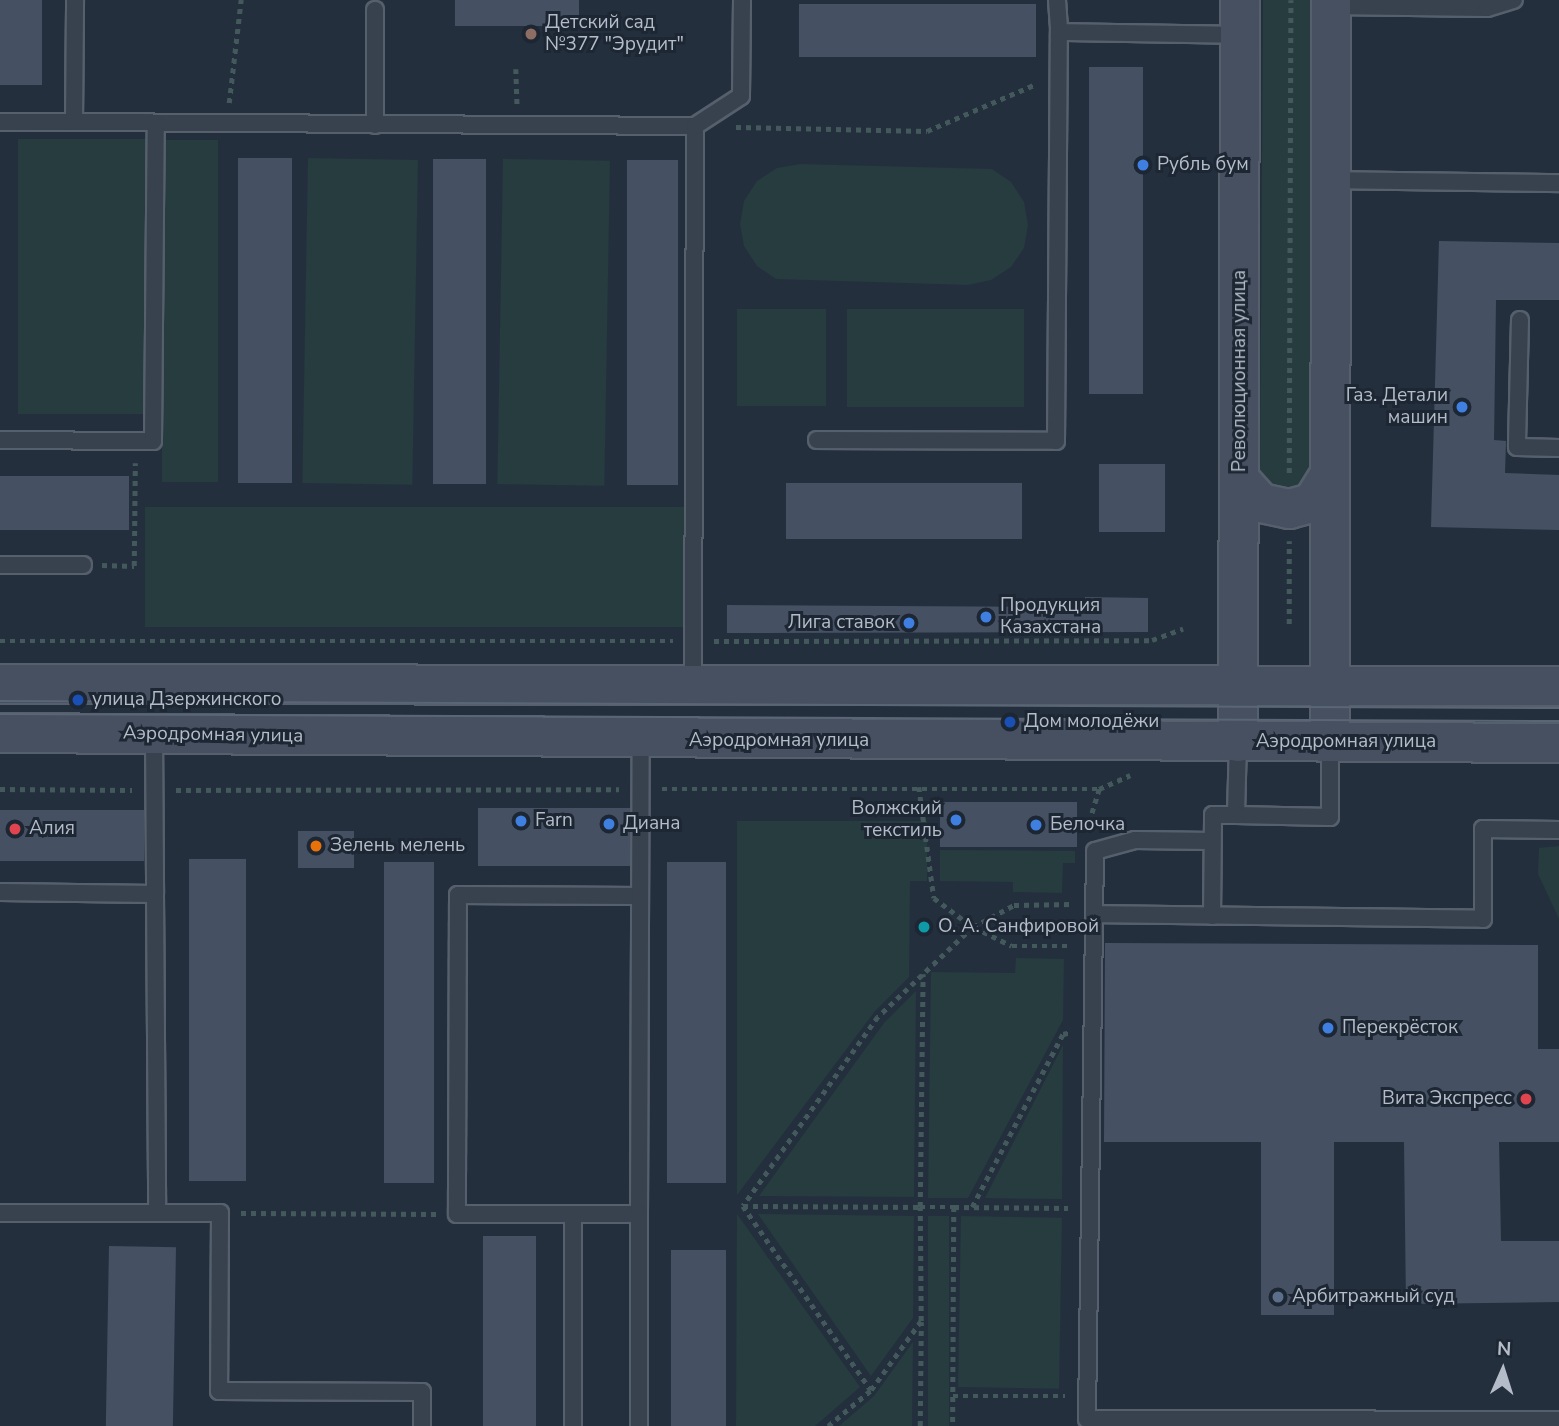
<!DOCTYPE html>
<meta charset="utf-8">
<style>
body{margin:0}
#map{position:relative;width:1559px;height:1426px;overflow:hidden;background:#242f3e;font-family:"Nunito Sans",sans-serif}
div>[style]{position:absolute}
.green>*{inset:0;background:#263c3f;transform-origin:0 0}
.building>*{inset:0;background:#455162;transform-origin:0 0}
.path>*{height:4.5px;margin-top:-2.25px;transform-origin:0;background:repeating-linear-gradient(90deg,#44595c 0 5px,transparent 0 10px)}
.roads{filter:drop-shadow(2px 0 #565f6c) drop-shadow(-2px 0 #565f6c) drop-shadow(0 2px #565f6c) drop-shadow(0 -2px #565f6c)}
.lane>*{height:16px;margin:-8px;padding:0 8px;transform-origin:8px;border-radius:8px;background:#38414e}
.secondary>*{height:38px;margin:-19px;padding:0 19px;transform-origin:19px;border-radius:19px;background:#465061}
.tram>*{height:2px;margin:-1px;padding:0 1px;transform-origin:1px;border-radius:1px;background:#5a6575}
.dots>*{width:19px;height:19px;translate:-50% -50%;box-sizing:border-box;border:4px solid #1d2633;border-radius:50%}
span{translate:-50% -50%;white-space:nowrap;text-align:center;line-height:1.15;-webkit-text-stroke:6px #1d2633;paint-order:stroke}
.poi-label{font-size:19px;color:#b4bcc9}
.left{translate:0 -50%;text-align:left}
.right{translate:-100% -50%;text-align:right}
.street-label{font-size:19px;color:#b4bcc9}
.north{position:absolute;left:1468px;top:1335px;width:70px;height:70px;-webkit-text-stroke:5px #1d2633;paint-order:stroke;rotate:3deg;font-size:19px;font-weight:700;line-height:28px;text-align:center;color:#b4bcc9}
.north::after{content:'';display:block;margin:auto;width:24px;height:32px;background:#b4bcc9;clip-path:polygon(50% 0,100% 100%,50% 72%,0 100%)}
</style>
<div id="map">
<div class="green">
<div style="clip-path:polygon(1263px 0,1319px 0,1317px 473px,1291px 489px,1273px 485px,1260px 472px)"></div>
<div style="left:18px;top:139px;width:132px;height:275px"></div>
<div style="left:162px;top:140px;width:56px;height:342px"></div>
<div style="left:308px;top:158px;width:110px;height:325px;rotate:1deg"></div>
<div style="left:503px;top:159px;width:107px;height:325px;rotate:1deg"></div>
<div style="clip-path:polygon(800px 164px,992px 169px,1011px 182px,1024px 202px,1028px 225px,1024px 248px,1011px 267px,991px 280px,968px 285px,776px 279px,757px 266px,744px 246px,740px 224px,744px 201px,757px 181px,777px 168px)"></div>
<div style="left:737px;top:309px;width:89px;height:97px"></div>
<div style="left:847px;top:309px;width:177px;height:98px"></div>
<div style="left:145px;top:507px;width:552px;height:120px"></div>
<div style="clip-path:polygon(737px 821px,927px 821px,927px 881px,910px 881px,909px 977px,875px 1011px,737px 1195px)"></div>
<div style="clip-path:polygon(1559px 846px,1559px 919px,1538px 874px,1539px 848px)"></div>
<div style="clip-path:polygon(940px 850px,1075px 851px,1075px 863px,1063px 863px,1062px 893px,1013px 892px,1013px 882px,940px 881px)"></div>
<div style="clip-path:polygon(1016px 958px,1064px 959px,1063px 1020px,968px 1198px,928px 1198px,931px 972px,1015px 973px)"></div>
<div style="clip-path:polygon(916px 991px,914px 1197px,759px 1196px,884px 1023px)"></div>
<div style="clip-path:polygon(1063px 1045px,1062px 1199px,985px 1198px)"></div>
<div style="clip-path:polygon(737px 1214px,860px 1387px,815px 1426px,736px 1426px)"></div>
<div style="clip-path:polygon(758px 1214px,914px 1216px,913px 1318px,871px 1376px)"></div>
<div style="left:928px;top:1216px;width:21px;height:210px"></div>
<div style="left:961px;top:1216px;width:101px;height:171px;rotate:1deg"></div>
<div style="clip-path:polygon(913px 1342px,912px 1426px,839px 1426px,874px 1396px)"></div>
</div>
<div class="building">
<div style="left:0;top:0;width:42px;height:85px"></div>
<div style="left:455px;top:0;width:124px;height:26px"></div>
<div style="left:799px;top:4px;width:237px;height:53px"></div>
<div style="left:1089px;top:67px;width:54px;height:327px"></div>
<div style="left:238px;top:158px;width:54px;height:325px"></div>
<div style="left:433px;top:159px;width:53px;height:325px"></div>
<div style="left:627px;top:160px;width:51px;height:325px"></div>
<div style="clip-path:polygon(1439px 241px,1559px 243px,1559px 300px,1496px 300px,1494px 440px,1506px 441px,1505px 473px,1559px 475px,1559px 530px,1431px 527px)"></div>
<div style="left:1099px;top:464px;width:66px;height:68px"></div>
<div style="left:0;top:476px;width:129px;height:54px"></div>
<div style="left:786px;top:483px;width:236px;height:56px"></div>
<div style="clip-path:polygon(1085px 597px,1148px 598px,1148px 632px,727px 633px,727px 605px,1085px 607px)"></div>
<div style="left:940px;top:802px;width:137px;height:45px"></div>
<div style="left:478px;top:808px;width:152px;height:58px"></div>
<div style="left:0;top:810px;width:144px;height:51px"></div>
<div style="left:298px;top:831px;width:56px;height:37px"></div>
<div style="left:189px;top:859px;width:57px;height:322px"></div>
<div style="left:384px;top:862px;width:50px;height:321px"></div>
<div style="left:667px;top:862px;width:59px;height:321px"></div>
<div style="clip-path:polygon(1105px 943px,1538px 945px,1538px 1049px,1559px 1049px,1559px 1142px,1499px 1142px,1501px 1241px,1559px 1241px,1559px 1302px,1406px 1304px,1404px 1142px,1334px 1142px,1334px 1315px,1261px 1315px,1261px 1142px,1104px 1142px)"></div>
<div style="left:483px;top:1236px;width:53px;height:190px"></div>
<div style="left:109px;top:1246px;width:67px;height:180px;rotate:1deg"></div>
<div style="left:726px;top:1250px;width:176px;height:55px;rotate:90deg"></div>
</div>
<div class="path">
<div style="left:516px;top:69px;width:36px;rotate:88deg"></div>
<div style="left:229px;top:103px;width:104px;rotate:-83.4deg"></div>
<div style="left:736px;top:127px;width:191px;rotate:1.2deg"></div>
<div style="left:927px;top:131px;width:119px;rotate:-23.3deg"></div>
<div style="left:1289px;top:473px;width:473px;rotate:-89.8deg"></div>
<div style="left:102px;top:565px;width:32px;rotate:2deg"></div>
<div style="left:134px;top:566px;width:103px;rotate:-89.4deg"></div>
<div style="left:1289px;top:624px;width:83px;rotate:-90deg"></div>
<div style="left:0;top:641px;width:673px"></div>
<div style="left:714px;top:641px;width:438px;rotate:-0.1deg"></div>
<div style="left:1152px;top:640px;width:33px;rotate:-20deg"></div>
<div style="left:919px;top:787px;width:112px;rotate:82.3deg"></div>
<div style="left:934px;top:898px;width:49px;rotate:36.6deg"></div>
<div style="left:973px;top:927px;width:131px;rotate:136.5deg"></div>
<div style="left:878px;top:1017px;width:232px;rotate:125.5deg"></div>
<div style="left:743px;top:1206px;width:177px;rotate:0.3deg"></div>
<div style="left:920px;top:1207px;width:233px;rotate:-89.3deg"></div>
<div style="left:0;top:789px;width:132px;rotate:0.4deg"></div>
<div style="left:662px;top:789px;width:437px"></div>
<div style="left:1099px;top:789px;width:34px;rotate:-24deg"></div>
<div style="left:176px;top:790px;width:443px;rotate:-0.1deg"></div>
<div style="left:1086px;top:832px;width:45px;rotate:-73.2deg"></div>
<div style="left:973px;top:927px;width:47px;rotate:-28.2deg"></div>
<div style="left:1014px;top:905px;width:58px;rotate:-1deg"></div>
<div style="left:974px;top:927px;width:42px;rotate:26.6deg"></div>
<div style="left:1012px;top:946px;width:60px"></div>
<div style="left:743px;top:1206px;width:224px;rotate:55.2deg"></div>
<div style="left:871px;top:1390px;width:85px;rotate:-54.1deg"></div>
<div style="left:921px;top:1321px;width:114px;rotate:-90.5deg"></div>
<div style="left:920px;top:1207px;width:34px"></div>
<div style="left:954px;top:1207px;width:219px;rotate:90.3deg"></div>
<div style="left:954px;top:1207px;width:114px;rotate:0.5deg"></div>
<div style="left:972px;top:1207px;width:195px;rotate:-62.3deg"></div>
<div style="left:1063px;top:1034px;width:9px;rotate:-13deg"></div>
<div style="left:241px;top:1213px;width:195px;rotate:0.3deg"></div>
<div style="left:953px;top:1396px;width:112px"></div>
<div style="left:828px;top:1426px;width:56px;rotate:-39.9deg"></div>
<div style="left:920px;top:1426px;width:104px;rotate:-89.4deg"></div>
</div>
<div class="roads">
<div class="lane">
<div style="left:1057px;top:0;width:32px;rotate:86deg"></div>
<div style="left:1331px;top:6px;width:156px;rotate:0.7deg"></div>
<div style="left:1487px;top:8px;width:28px;rotate:-17deg"></div>
<div style="left:375px;top:10px;width:115px;rotate:90deg"></div>
<div style="left:0;top:122px;width:74px"></div>
<div style="left:74px;top:122px;width:122px;rotate:-89.5deg"></div>
<div style="left:74px;top:122px;width:621px;rotate:0.37deg"></div>
<div style="left:1331px;top:180px;width:228px;rotate:0.8deg"></div>
<div style="left:1520px;top:320px;width:127px;rotate:91.4deg"></div>
<div style="left:1517px;top:447px;width:42px;rotate:1.4deg"></div>
<div style="left:0;top:440px;width:153px;rotate:0.4deg"></div>
<div style="left:153px;top:441px;width:318px;rotate:-89.5deg"></div>
<div style="left:817px;top:440px;width:239px;rotate:0.2deg"></div>
<div style="left:1056px;top:441px;width:409px;rotate:-89.6deg"></div>
<div style="left:1059px;top:32px;width:181px;rotate:0.9deg"></div>
<div style="left:0;top:565px;width:83px"></div>
<div style="left:693px;top:685px;width:559px;rotate:-89.8deg"></div>
<div style="left:695px;top:126px;width:55px;rotate:-33.1deg"></div>
<div style="left:741px;top:96px;width:96px;rotate:-89.4deg"></div>
<div style="left:154px;top:734px;width:160px;rotate:89.6deg"></div>
<div style="left:1238px;top:742px;width:73px;rotate:91.6deg"></div>
<div style="left:1236px;top:815px;width:94px;rotate:1.2deg"></div>
<div style="left:1330px;top:817px;width:75px;rotate:-90deg"></div>
<div style="left:1212px;top:841px;width:77px;rotate:-179.3deg"></div>
<div style="left:1135px;top:840px;width:41px;rotate:164.6deg"></div>
<div style="left:1095px;top:851px;width:568px;rotate:90.81deg"></div>
<div style="left:1087px;top:1419px;width:472px;rotate:0.1deg"></div>
<div style="left:0;top:892px;width:155px;rotate:0.7deg"></div>
<div style="left:155px;top:894px;width:319px;rotate:89.6deg"></div>
<div style="left:640px;top:896px;width:182px;rotate:-179.7deg"></div>
<div style="left:458px;top:895px;width:319px;rotate:90.2deg"></div>
<div style="left:457px;top:1214px;width:182px"></div>
<div style="left:639px;top:1214px;width:474px;rotate:-89.8deg"></div>
<div style="left:1094px;top:914px;width:389px;rotate:0.7deg"></div>
<div style="left:1483px;top:919px;width:90px;rotate:-90deg"></div>
<div style="left:1483px;top:829px;width:76px;rotate:0.8deg"></div>
<div style="left:1212px;top:916px;width:101px;rotate:-89.4deg"></div>
<div style="left:1213px;top:815px;width:23px"></div>
<div style="left:0;top:1213px;width:220px"></div>
<div style="left:220px;top:1213px;width:178px;rotate:90.3deg"></div>
<div style="left:219px;top:1391px;width:203px;rotate:0.3deg"></div>
<div style="left:422px;top:1392px;width:34px;rotate:90deg"></div>
<div style="left:573px;top:1214px;width:212px;rotate:90deg"></div>
<div style="left:639px;top:1214px;width:212px;rotate:90deg"></div>
</div>
<div class="secondary">
<div style="left:1240px;top:480px;width:31px;rotate:48deg"></div>
<div style="left:1261px;top:503px;width:29px;rotate:12deg"></div>
<div style="left:1289px;top:509px;width:24px;rotate:-15deg"></div>
<div style="left:1312px;top:503px;width:34px;rotate:-58deg"></div>
<div style="left:0;top:684px;width:1559px;rotate:0.07deg"></div>
<div style="left:0;top:733px;width:1559px;rotate:0.37deg"></div>
<div style="left:1238px;top:742px;width:742px;rotate:-89.85deg"></div>
<div style="left:1330px;top:742px;width:742px;rotate:-89.92deg"></div>
</div>
</div>
<div class="tram">
<div style="left:0;top:701px;width:1559px;rotate:0.26deg"></div>
<div style="left:0;top:714px;width:1559px;rotate:0.26deg"></div>
</div>
<div class="dots">
<div style="left:531px;top:34px;background:#8d6e63"></div>
<div style="left:1143px;top:165px;background:#3f7fe0"></div>
<div style="left:1462px;top:407px;background:#3f7fe0"></div>
<div style="left:986px;top:617px;background:#3f7fe0"></div>
<div style="left:909px;top:623px;background:#3f7fe0"></div>
<div style="left:78px;top:700px;background:#1a4fb4"></div>
<div style="left:1010px;top:722px;background:#1a4fb4"></div>
<div style="left:956px;top:820px;background:#3f7fe0"></div>
<div style="left:521px;top:821px;background:#3f7fe0"></div>
<div style="left:609px;top:824px;background:#3f7fe0"></div>
<div style="left:1036px;top:825px;background:#3f7fe0"></div>
<div style="left:15px;top:829px;background:#e0444e"></div>
<div style="left:316px;top:846px;background:#e8710a"></div>
<div style="left:924px;top:927px;background:#0f9aa8"></div>
<div style="left:1328px;top:1028px;background:#3f7fe0"></div>
<div style="left:1526px;top:1099px;background:#e0444e"></div>
<div style="left:1278px;top:1297px;background:#5c6f8a"></div>
</div>
<div class="poi-label">
<span class="left" style="left:545px;top:34px">Детский сад<br>№377 "Эрудит"</span>
<span class="left" style="left:1157px;top:165px">Рубль бум</span>
<span class="right" style="left:1448px;top:407px">Газ. Детали<br>машин</span>
<span class="left" style="left:1000px;top:617px">Продукция<br>Казахстана</span>
<span class="right" style="left:895px;top:623px">Лига ставок</span>
<span class="left" style="left:92px;top:700px">улица Дзержинского</span>
<span class="left" style="left:1024px;top:722px">Дом молодёжи</span>
<span class="right" style="left:942px;top:820px">Волжский<br>текстиль</span>
<span class="left" style="left:535px;top:821px">Farn</span>
<span class="left" style="left:623px;top:824px">Диана</span>
<span class="left" style="left:1050px;top:825px">Белочка</span>
<span class="left" style="left:29px;top:829px">Алия</span>
<span class="left" style="left:330px;top:846px">Зелень мелень</span>
<span class="left" style="left:938px;top:927px">О. А. Санфировой</span>
<span class="left" style="left:1342px;top:1028px">Перекрёсток</span>
<span class="right" style="left:1512px;top:1099px">Вита Экспресс</span>
<span class="left" style="left:1292px;top:1297px">Арбитражный суд</span>
</div>
<div class="street-label">
<span style="left:1240px;top:371px;rotate:-90deg">Революционная улица</span>
<span style="left:213px;top:735px;rotate:1deg">Аэродромная улица</span>
<span style="left:779px;top:741px">Аэродромная улица</span>
<span style="left:1346px;top:742px">Аэродромная улица</span>
</div>
<div class="north">N</div>
</div>
